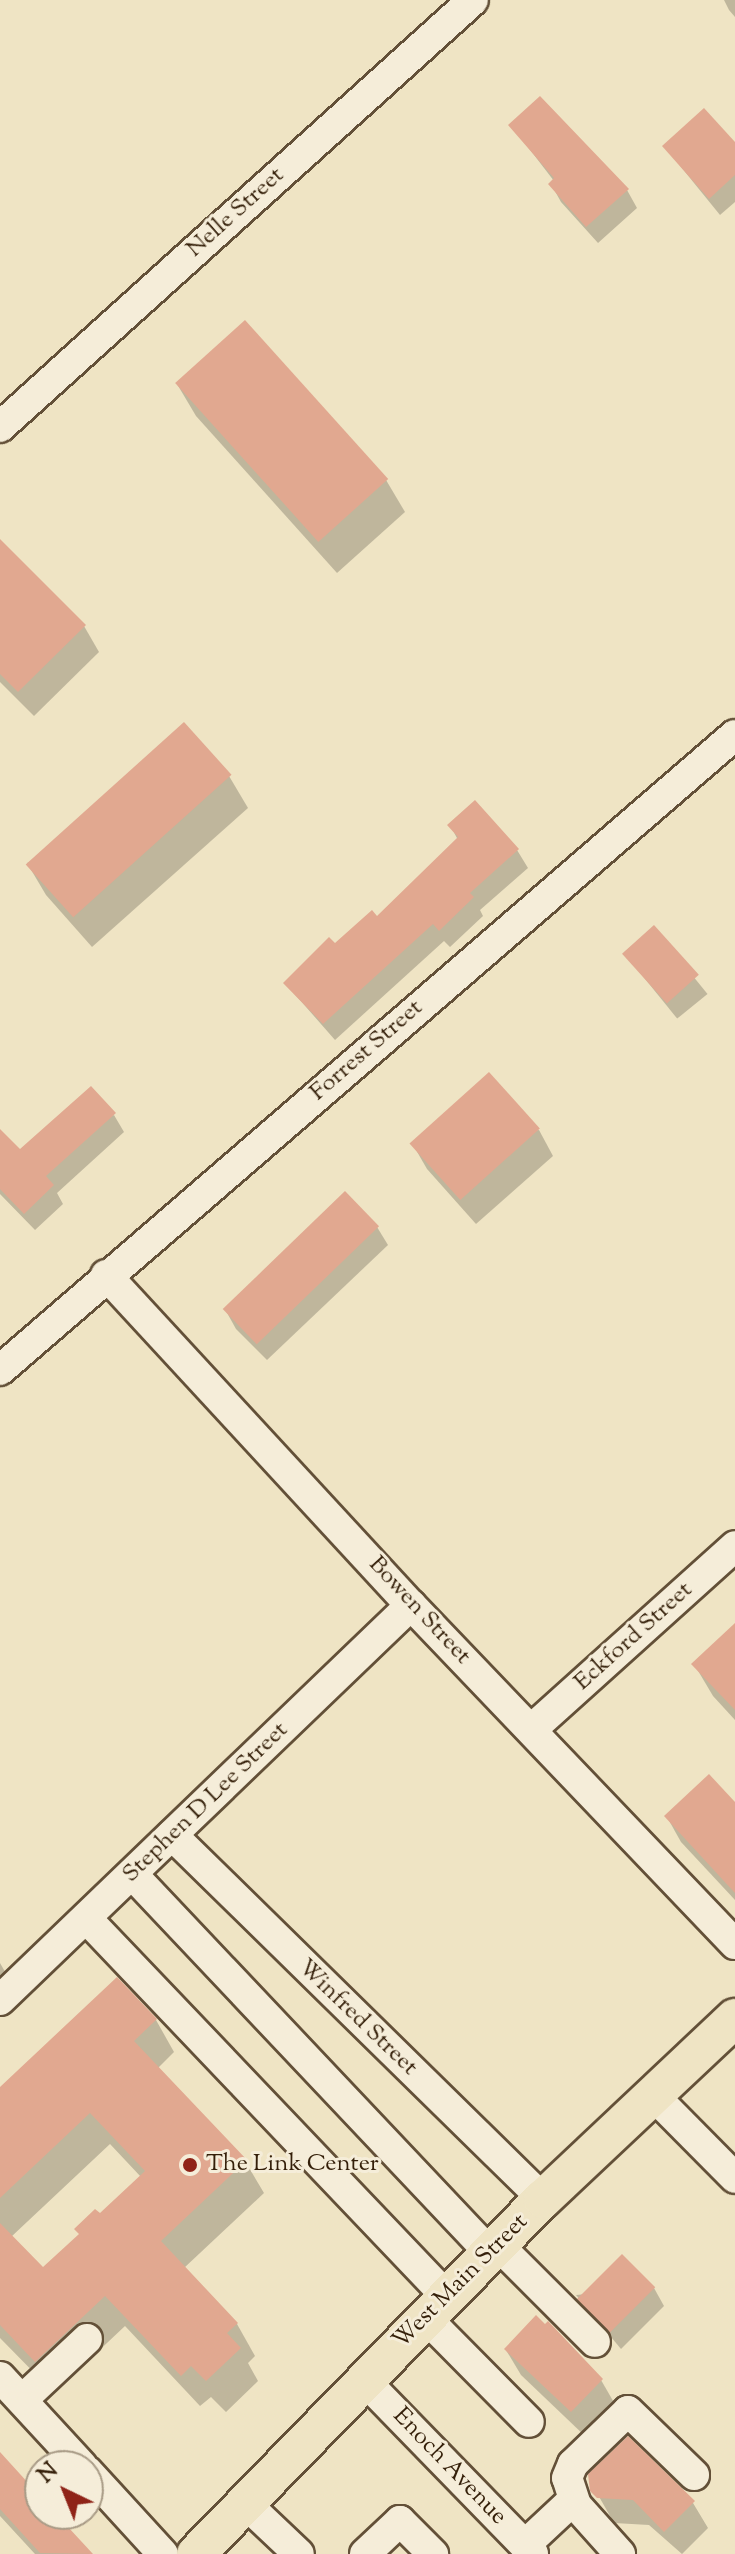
<!DOCTYPE html>
<style>
body{margin:0}
#map{position:relative;width:735px;height:2554px;overflow:hidden;background:#efe4c4;font-family:"Sorts Mill Goudy",serif}
div>[style]{position:absolute}
.shadow>*{inset:0;background:#0003;transform-origin:0 0}
.building>*{inset:0;background:#e1a890;transform-origin:0 0}
.roads{filter:drop-shadow(2px 0 #635038) drop-shadow(-2px 0 #635038) drop-shadow(0 2px #635038) drop-shadow(0 -2px #635038)}
.minor>*{height:30px;margin:-15px;padding:0 15px;transform-origin:15px;border-radius:15px;background:#f5edd9}
.major>*{height:38px;margin:-19px;padding:0 19px;transform-origin:19px;border-radius:19px;background:#efe4c4}
.dots>*{width:22px;height:22px;translate:-50% -50%;box-sizing:border-box;border:4px solid #f5edd9;border-radius:50%}
span{translate:-50% -50%;white-space:nowrap;text-align:center;line-height:1.15;-webkit-text-stroke:6px #f5edd9;paint-order:stroke}
.street-label{font-size:24px;color:#341f09}
.poi-label{font-size:24px;color:#341f09}
.left{translate:0 -50%;text-align:left}
.north{position:absolute;left:24px;top:2450px;width:80px;height:80px;box-sizing:border-box;background:#f5edd9;border:2px solid #a89b86;border-radius:50%;rotate:317deg;font-size:22px;font-weight:700;line-height:32px;text-align:center;color:#341f09}
.north::after{content:'';display:block;margin:auto;width:28px;height:36px;background:#8f2418;clip-path:polygon(50% 0,100% 100%,50% 72%,0 100%)}
</style>
<div id="map">
<div class="shadow">
<div style="clip-path:polygon(724px 0,735px 0,735px 17px,729px 10px)"></div>
<div style="clip-path:polygon(511px 125px,627px 190px,637px 208px,598px 243px,561px 202px,551px 184px,554px 181px)"></div>
<div style="clip-path:polygon(735px 145px,735px 202px,720px 215px,664px 146px)"></div>
<div style="clip-path:polygon(177px 384px,386px 480px,405px 512px,337px 573px,196px 416px)"></div>
<div style="clip-path:polygon(0 553px,84px 626px,99px 652px,34px 716px,0 682px)"></div>
<div style="clip-path:polygon(229px 776px,248px 808px,92px 947px,46px 895px,27px 863px)"></div>
<div style="clip-path:polygon(450px 825px,517px 850px,528px 868px,480px 910px,483px 916px,450px 947px,444px 941px,335px 1040px,285px 983px,377px 919px,458px 840px)"></div>
<div style="left:654px;top:928px;width:85px;height:39px;rotate:51deg"></div>
<div style="clip-path:polygon(114px 1115px,124px 1132px,57px 1193px,63px 1204px,35px 1230px,0 1194px,0 1136px,20px 1152px)"></div>
<div style="clip-path:polygon(539px 1130px,553px 1156px,476px 1224px,427px 1169px,412px 1143px)"></div>
<div style="clip-path:polygon(377px 1227px,388px 1245px,267px 1360px,236px 1329px,226px 1311px)"></div>
<div style="clip-path:polygon(735px 1625px,735px 1720px,713px 1696px,694px 1664px)"></div>
<div style="clip-path:polygon(735px 1805px,735px 1900px,681px 1842px,667px 1817px)"></div>
<div style="clip-path:polygon(0 1963px,15px 1989px,0 2004px)"></div>
<div style="clip-path:polygon(evenodd,117px 1980px,156px 2020px,174px 2052px,157px 2069px,245px 2161px,264px 2193px,184px 2268px,237px 2324px,255px 2356px,248px 2363px,258px 2381px,226px 2412px,211px 2397px,200px 2406px,125px 2326px,54px 2393px,0 2338px,0 2090px,117px 1980px,110px 2144px,141px 2177px,42px 2270px,11px 2237px,110px 2144px)"></div>
<div style="clip-path:polygon(654px 2288px,664px 2306px,621px 2349px,576px 2295px)"></div>
<div style="clip-path:polygon(545px 2327px,601px 2380px,616px 2406px,586px 2437px,521px 2375px,506px 2350px)"></div>
<div style="clip-path:polygon(628px 2439px,693px 2503px,708px 2528px,682px 2554px,649px 2525px,614px 2523px,589px 2479px)"></div>
<div style="clip-path:polygon(0 2467px,40px 2499px,40px 2514px,54px 2514px,90px 2554px,35px 2554px,0 2516px)"></div>
</div>
<div class="building">
<div style="clip-path:polygon(540px 96px,629px 189px,586px 227px,548px 184px,554px 178px,508px 125px)"></div>
<div style="clip-path:polygon(704px 108px,735px 142px,735px 175px,709px 199px,662px 146px)"></div>
<div style="left:245px;top:320px;width:214px;height:94px;rotate:48deg"></div>
<div style="clip-path:polygon(0 539px,86px 625px,18px 692px,0 674px)"></div>
<div style="left:184px;top:722px;width:71px;height:213px;rotate:48deg"></div>
<div style="clip-path:polygon(475px 800px,519px 849px,470px 893px,474px 897px,439px 931px,433px 924px,323px 1024px,283px 983px,329px 937px,335px 943px,372px 910px,377px 916px,458px 837px,447px 825px)"></div>
<div style="left:654px;top:925px;width:67px;height:43px;rotate:48deg"></div>
<div style="left:489px;top:1072px;width:76px;height:107px;rotate:48deg"></div>
<div style="clip-path:polygon(91px 1086px,116px 1113px,46px 1176px,54px 1185px,24px 1214px,0 1189px,0 1129px,20px 1149px)"></div>
<div style="left:345px;top:1191px;width:49px;height:170px;rotate:46deg"></div>
<div style="clip-path:polygon(735px 1623px,735px 1710px,691px 1664px)"></div>
<div style="clip-path:polygon(709px 1774px,735px 1802px,735px 1893px,664px 1816px)"></div>
<div style="clip-path:polygon(117px 1977px,157px 2019px,134px 2041px,247px 2160px,161px 2241px,238px 2323px,227px 2333px,241px 2348px,206px 2381px,191px 2366px,181px 2376px,105px 2296px,35px 2362px,0 2325px,0 2223px,43px 2267px,79px 2234px,74px 2229px,95px 2209px,100px 2213px,145px 2171px,90px 2113px,0 2198px,0 2087px)"></div>
<div style="left:622px;top:2254px;width:47px;height:64px;rotate:45deg"></div>
<div style="clip-path:polygon(536px 2315px,545px 2324px,548px 2321px,603px 2379px,571px 2412px,504px 2349px)"></div>
<div style="clip-path:polygon(628px 2436px,695px 2501px,664px 2532px,633px 2500px,597px 2498px,590px 2491px,588px 2474px)"></div>
<div style="clip-path:polygon(0 2452px,40px 2496px,40px 2514px,56px 2514px,93px 2554px,40px 2553px,0 2509px)"></div>
</div>
<div class="roads">
<div class="minor">
<div style="left:0;top:427px;width:637px;rotate:-42.07deg"></div>
<div style="left:106px;top:1275px;width:449px;rotate:47.3deg"></div>
<div style="left:411px;top:1605px;width:469px;rotate:46.3deg"></div>
<div style="left:0;top:1370px;width:971px;rotate:-40.83deg"></div>
<div style="left:532px;top:1729px;width:273px;rotate:-42deg"></div>
<div style="left:172px;top:1835px;width:520px;rotate:44.45deg"></div>
<div style="left:132px;top:1874px;width:521px;rotate:46.63deg"></div>
<div style="left:86px;top:1918px;width:523px;rotate:46.39deg"></div>
<div style="left:0;top:2000px;width:570px;rotate:-43.86deg"></div>
<div style="left:652px;top:2094px;width:118px;rotate:45.3deg"></div>
<div style="left:498px;top:2245px;width:137px;rotate:45deg"></div>
<div style="left:426px;top:2318px;width:146px;rotate:45.3deg"></div>
<div style="left:0;top:2377px;width:121px;rotate:47.3deg"></div>
<div style="left:365px;top:2381px;width:241px;rotate:45.8deg"></div>
<div style="left:22px;top:2400px;width:89px;rotate:-43.2deg"></div>
<div style="left:88px;top:2472px;width:111px;rotate:47.6deg"></div>
<div style="left:245px;top:2503px;width:74px;rotate:43.4deg"></div>
<div style="left:576px;top:2505px;width:28px;rotate:-108deg"></div>
<div style="left:567px;top:2478px;width:15px;rotate:-67deg"></div>
<div style="left:573px;top:2464px;width:76px;rotate:-43.9deg"></div>
<div style="left:628px;top:2411px;width:92px;rotate:44.1deg"></div>
<div style="left:525px;top:2545px;width:60px;rotate:-43deg"></div>
<div style="left:569px;top:2504px;width:7px;rotate:8deg"></div>
<div style="left:576px;top:2505px;width:66px;rotate:48.1deg"></div>
<div style="left:365px;top:2554px;width:48px;rotate:-43.3deg"></div>
<div style="left:400px;top:2521px;width:47px;rotate:45deg"></div>
</div>
<div class="major">
<div style="left:196px;top:2554px;width:496px;rotate:-45.7deg"></div>
<div style="left:543px;top:2199px;width:264px;rotate:-43.3deg"></div>
</div>
</div>
<div class="dots">
<div style="left:190px;top:2165px;background:#8f2418"></div>
</div>
<div class="street-label">
<span style="left:236px;top:213px;rotate:-42deg">Nelle Street</span>
<span style="left:367px;top:1051px;rotate:-41deg">Forrest Street</span>
<span style="left:419px;top:1611px;rotate:47deg">Bowen Street</span>
<span style="left:634px;top:1637px;rotate:-42deg">Eckford Street</span>
<span style="left:206px;top:1803px;rotate:-44deg">Stephen D Lee Street</span>
<span style="left:357px;top:2018px;rotate:44deg">Winfred Street</span>
<span style="left:461px;top:2282px;rotate:-45deg">West Main Street</span>
<span style="left:449px;top:2467px;rotate:46deg">Enoch Avenue</span>
</div>
<div class="poi-label">
<span class="left" style="left:206px;top:2165px">The Link Center</span>
</div>
<div class="north">N</div>
</div>
